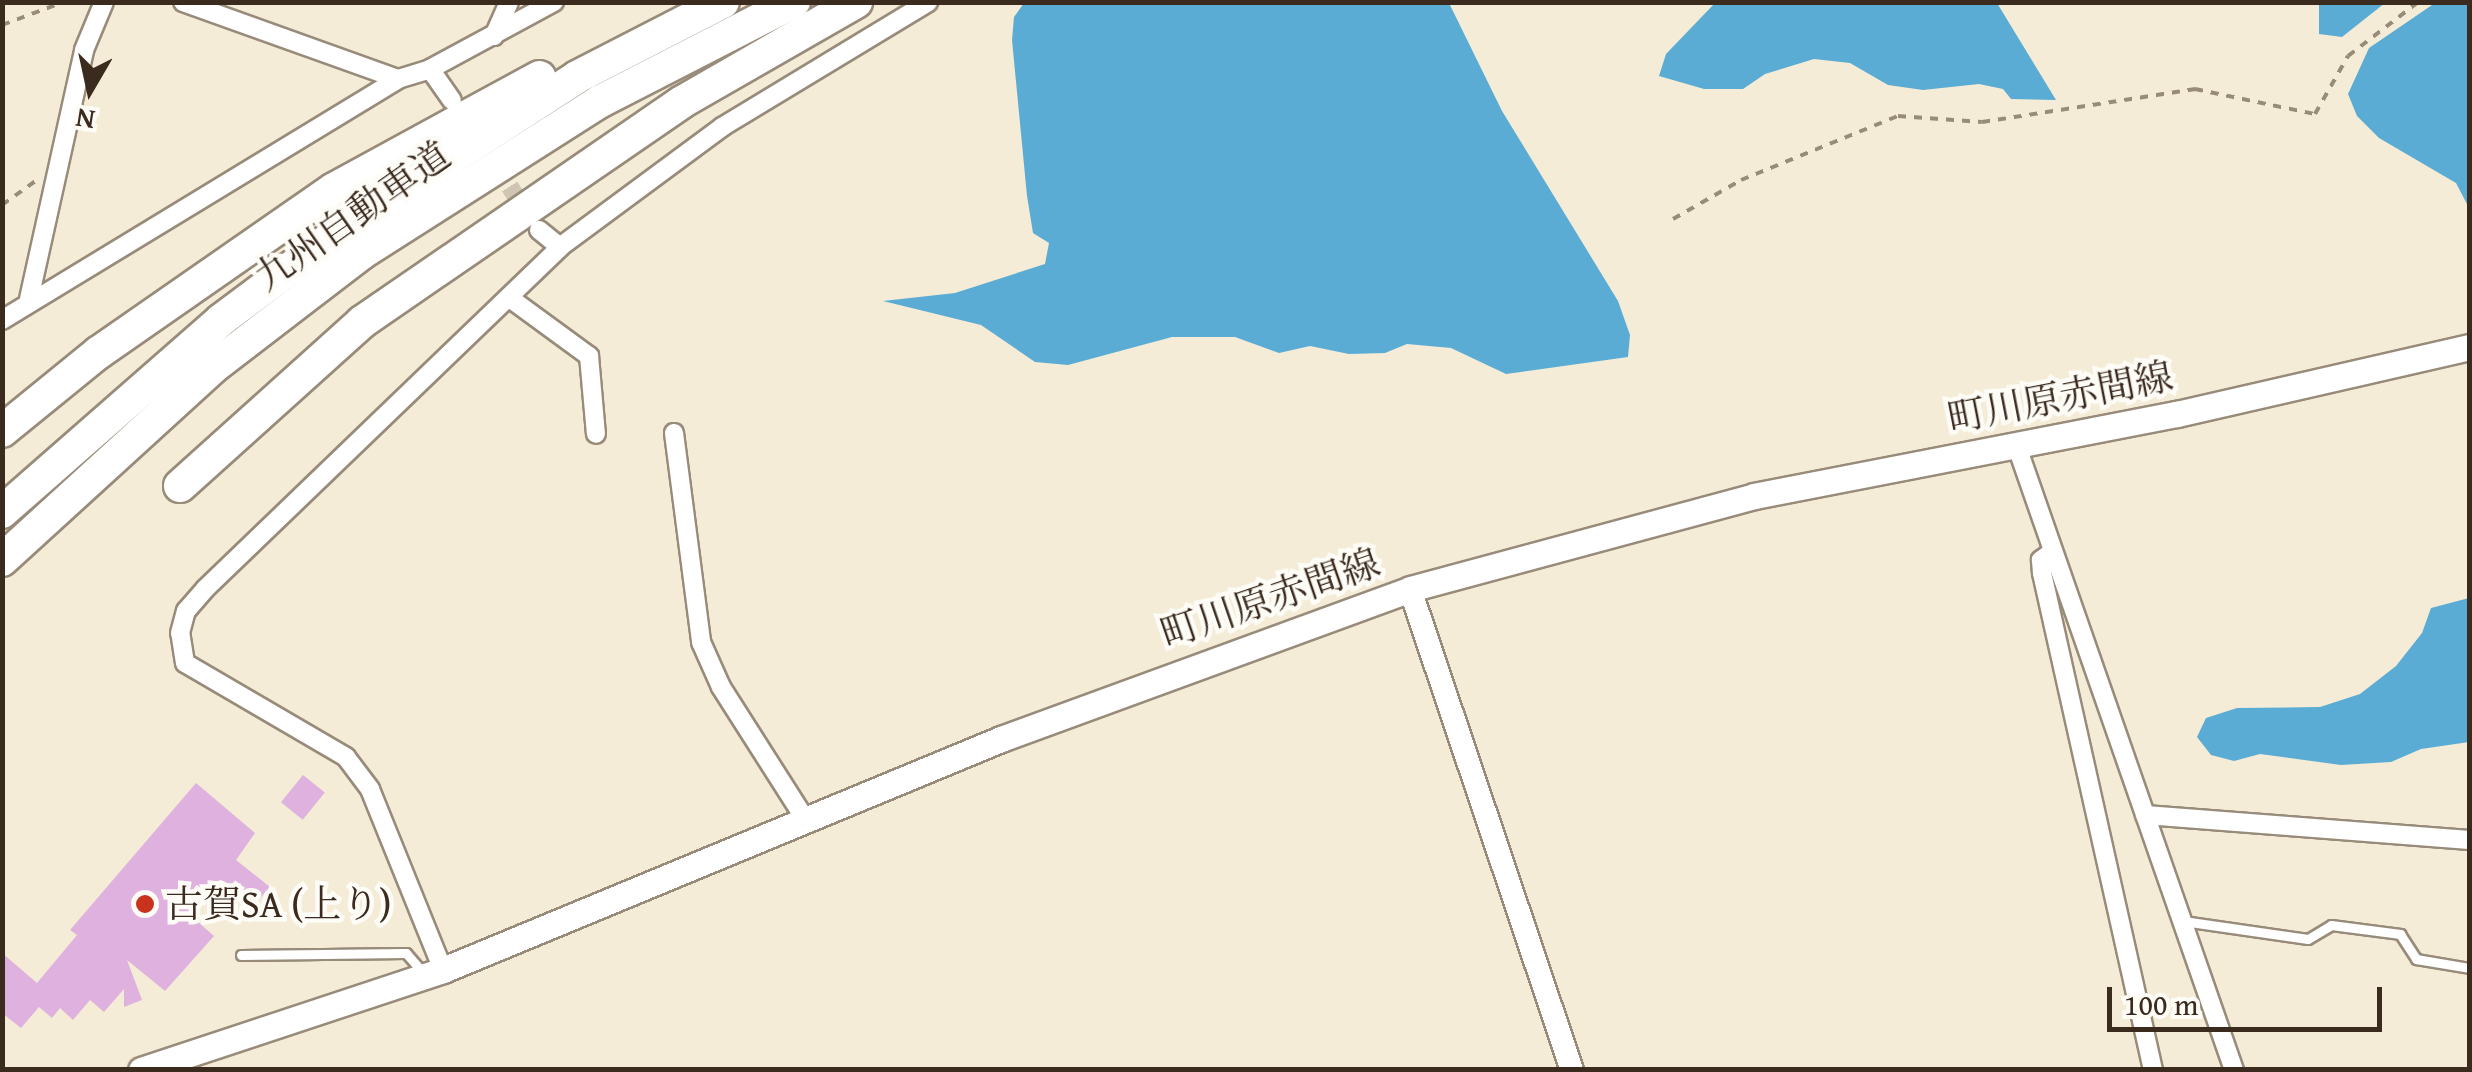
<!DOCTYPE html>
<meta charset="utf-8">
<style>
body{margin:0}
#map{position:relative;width:2472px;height:1072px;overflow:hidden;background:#f4ecd7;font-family:"Gentium Book Plus","Noto Serif JP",serif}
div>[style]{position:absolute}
.water>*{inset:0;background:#5aacd5}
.building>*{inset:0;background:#dfb1de;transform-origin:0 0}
.minor-tunnel>*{height:18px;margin-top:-9px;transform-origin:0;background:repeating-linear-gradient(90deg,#cfc5b2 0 18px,transparent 0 27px)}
.path>*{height:4px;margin-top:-2px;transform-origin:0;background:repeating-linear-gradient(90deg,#988b7a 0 8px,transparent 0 16px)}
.roads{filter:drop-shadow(2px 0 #988b7a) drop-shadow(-2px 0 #988b7a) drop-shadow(0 2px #988b7a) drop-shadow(0 -2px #988b7a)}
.service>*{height:9px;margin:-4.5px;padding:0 4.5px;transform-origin:4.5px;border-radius:4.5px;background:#fff}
.minor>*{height:18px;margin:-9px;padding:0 9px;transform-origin:9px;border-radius:9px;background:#fff}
.tertiary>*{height:22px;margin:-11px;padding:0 11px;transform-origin:11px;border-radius:11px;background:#fff}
.secondary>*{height:25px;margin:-12.5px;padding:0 12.5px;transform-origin:12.5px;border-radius:12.5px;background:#fff}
.motorway>*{height:32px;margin:-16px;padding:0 16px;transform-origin:16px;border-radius:16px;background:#fff}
.dots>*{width:28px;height:28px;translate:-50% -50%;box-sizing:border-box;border:5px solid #fdfcf7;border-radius:50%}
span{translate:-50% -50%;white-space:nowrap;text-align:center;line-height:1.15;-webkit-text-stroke:9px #fdfcf7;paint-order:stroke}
.street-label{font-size:38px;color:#3b2a1e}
.poi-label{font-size:38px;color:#3b2a1e}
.left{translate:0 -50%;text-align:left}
.frame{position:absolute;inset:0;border:5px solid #3b2a1e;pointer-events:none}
.north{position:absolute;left:40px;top:40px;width:100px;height:100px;-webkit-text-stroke:8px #fdfcf7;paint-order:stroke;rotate:189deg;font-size:28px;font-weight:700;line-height:40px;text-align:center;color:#3b2a1e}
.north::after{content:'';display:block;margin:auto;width:35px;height:45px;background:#3b2a1e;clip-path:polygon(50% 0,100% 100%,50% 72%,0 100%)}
.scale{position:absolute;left:2107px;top:987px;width:275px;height:45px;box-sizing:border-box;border:5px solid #3b2a1e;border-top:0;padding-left:12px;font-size:30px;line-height:35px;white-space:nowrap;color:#3b2a1e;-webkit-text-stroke:8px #fdfcf7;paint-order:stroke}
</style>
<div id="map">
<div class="water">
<div style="clip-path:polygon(1449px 3px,1502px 111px,1618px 301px,1630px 335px,1628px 357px,1506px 374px,1451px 348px,1407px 344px,1385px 353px,1349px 354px,1310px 346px,1279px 353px,1235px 337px,1172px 337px,1068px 365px,1035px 362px,981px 325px,883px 301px,955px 293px,1045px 264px,1049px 243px,1033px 233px,1027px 196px,1012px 40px,1014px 17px,1024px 3px)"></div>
<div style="clip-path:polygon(1715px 3px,1997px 3px,2056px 100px,2011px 99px,2003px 89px,1979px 84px,1923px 90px,1888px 85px,1850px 63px,1814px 59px,1765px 74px,1743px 89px,1704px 89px,1659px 76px,1666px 54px)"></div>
<div style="clip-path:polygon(2319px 3px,2319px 2px,2385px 3px,2342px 37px,2319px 34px)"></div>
<div style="clip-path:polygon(2435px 3px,2469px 3px,2469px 208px,2456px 183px,2379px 138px,2357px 116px,2348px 94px,2369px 48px)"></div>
<div style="clip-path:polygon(2469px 598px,2469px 742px,2421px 749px,2391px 762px,2341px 765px,2260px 754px,2234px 761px,2211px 755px,2197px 737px,2206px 718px,2237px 708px,2320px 707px,2360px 694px,2396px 666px,2422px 633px,2431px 608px)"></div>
</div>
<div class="building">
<div style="left:303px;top:775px;width:28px;height:35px;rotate:39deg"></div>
<div style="clip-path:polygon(196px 783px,255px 833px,236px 860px,270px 887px,254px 905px,219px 880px,190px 915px,214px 936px,165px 991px,127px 960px,142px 1000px,124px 1007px,124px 989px,104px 1012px,90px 1000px,73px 1020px,60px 1008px,52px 1018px,39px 1007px,21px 1028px,2px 1013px,2px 953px,37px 983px,77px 935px,70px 930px)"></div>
</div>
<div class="minor-tunnel">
<div style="left:495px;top:164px;width:59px;rotate:56.9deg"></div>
</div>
<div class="path">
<div style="left:2px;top:25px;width:66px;rotate:-20.4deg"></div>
<div style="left:2px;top:205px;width:44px;rotate:-35.8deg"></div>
<div style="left:1673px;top:219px;width:78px;rotate:-29.8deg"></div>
<div style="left:1741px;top:180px;width:170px;rotate:-22.2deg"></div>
<div style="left:1898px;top:116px;width:84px;rotate:4.1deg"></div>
<div style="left:1982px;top:122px;width:216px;rotate:-8.8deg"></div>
<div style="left:2195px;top:89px;width:123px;rotate:11.8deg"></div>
<div style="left:2315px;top:114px;width:67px;rotate:-60.4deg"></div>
<div style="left:2348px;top:56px;width:88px;rotate:-37.6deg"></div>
</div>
<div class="roads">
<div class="service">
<div style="left:2183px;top:921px;width:126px;rotate:8.2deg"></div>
<div style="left:2308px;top:939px;width:27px;rotate:-31deg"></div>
<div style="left:2331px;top:925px;width:70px;rotate:7.4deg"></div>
<div style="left:2400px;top:934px;width:30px;rotate:57deg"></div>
<div style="left:2416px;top:959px;width:55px;rotate:9.5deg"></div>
<div style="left:241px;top:955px;width:165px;rotate:-0.7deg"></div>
<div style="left:406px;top:953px;width:28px;rotate:49deg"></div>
</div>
<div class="minor">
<div style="left:183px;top:2px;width:228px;rotate:19.7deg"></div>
<div style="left:494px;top:36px;width:37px;rotate:-66deg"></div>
<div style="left:430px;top:69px;width:38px;rotate:55deg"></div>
<div style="left:560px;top:247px;width:202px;rotate:-36.5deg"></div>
<div style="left:722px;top:127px;width:241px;rotate:-31.2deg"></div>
<div style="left:29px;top:299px;width:255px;rotate:-77.5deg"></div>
<div style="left:84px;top:50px;width:52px;rotate:-67.4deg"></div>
<div style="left:511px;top:299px;width:97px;rotate:36.2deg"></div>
<div style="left:589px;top:356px;width:78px;rotate:84.9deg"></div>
<div style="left:2px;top:320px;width:464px;rotate:-31.3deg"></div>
<div style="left:398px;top:79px;width:34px;rotate:-17deg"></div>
<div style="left:430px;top:69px;width:141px;rotate:-28.4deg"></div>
<div style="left:674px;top:433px;width:211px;rotate:82.6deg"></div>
<div style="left:701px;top:642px;width:49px;rotate:66deg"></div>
<div style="left:721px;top:687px;width:156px;rotate:57.5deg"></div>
<div style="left:2016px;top:444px;width:663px;rotate:70.8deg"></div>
<div style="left:2052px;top:552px;width:14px;rotate:144deg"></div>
<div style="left:2041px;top:560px;width:13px;rotate:86deg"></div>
<div style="left:2042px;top:573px;width:509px;rotate:77.41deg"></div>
<div style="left:2145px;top:815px;width:326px;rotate:4.4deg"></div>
<div style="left:443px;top:970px;width:195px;rotate:-112deg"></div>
<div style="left:370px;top:789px;width:40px;rotate:-127deg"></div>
<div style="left:346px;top:757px;width:186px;rotate:-149.7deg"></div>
<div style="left:185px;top:663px;width:30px;rotate:-99deg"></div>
<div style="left:180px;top:633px;width:23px;rotate:-75deg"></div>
<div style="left:186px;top:611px;width:29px;rotate:-49deg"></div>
<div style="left:205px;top:589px;width:493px;rotate:-43.9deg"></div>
<div style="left:560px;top:247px;width:27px;rotate:-141deg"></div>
</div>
<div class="tertiary">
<div style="left:1410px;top:589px;width:508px;rotate:71.39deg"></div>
</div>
<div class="secondary">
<div style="left:141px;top:1070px;width:318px;rotate:-18.3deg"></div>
<div style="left:443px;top:970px;width:604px;rotate:-22.49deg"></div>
<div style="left:1001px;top:739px;width:436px;rotate:-20.1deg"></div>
<div style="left:1410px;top:589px;width:356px;rotate:-15.1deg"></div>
<div style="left:1754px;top:496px;width:431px;rotate:-11deg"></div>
<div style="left:2177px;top:414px;width:301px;rotate:-12.9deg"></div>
</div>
<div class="motorway">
<div style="left:2px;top:431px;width:124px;rotate:-39.1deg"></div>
<div style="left:98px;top:353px;width:287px;rotate:-34.8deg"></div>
<div style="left:334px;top:189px;width:234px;rotate:-28.6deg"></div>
<div style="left:180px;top:486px;width:245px;rotate:-42deg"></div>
<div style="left:362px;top:322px;width:388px;rotate:-34.5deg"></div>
<div style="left:682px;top:102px;width:201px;rotate:-29.9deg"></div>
<div style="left:2px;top:512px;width:291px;rotate:-41.2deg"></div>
<div style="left:221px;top:320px;width:154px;rotate:-36.8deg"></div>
<div style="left:344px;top:228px;width:278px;rotate:-32.9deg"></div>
<div style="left:577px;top:77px;width:164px;rotate:-27.2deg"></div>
<div style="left:2px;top:560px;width:285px;rotate:-42.4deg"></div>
<div style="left:212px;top:368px;width:189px;rotate:-37.5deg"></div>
<div style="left:362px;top:253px;width:283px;rotate:-32.5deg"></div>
<div style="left:601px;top:101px;width:217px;rotate:-27.2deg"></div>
</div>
</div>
<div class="dots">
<div style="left:145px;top:904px;background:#c8321e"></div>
</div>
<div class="street-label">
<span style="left:352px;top:216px;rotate:-35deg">九州自動車道</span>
<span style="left:2060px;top:397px;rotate:-11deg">町川原赤間線</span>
<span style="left:1270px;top:598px;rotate:-19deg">町川原赤間線</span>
</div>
<div class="poi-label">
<span class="left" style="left:165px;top:904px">古賀SA (上り)</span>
</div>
<div class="frame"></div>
<div class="north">N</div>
<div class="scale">100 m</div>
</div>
